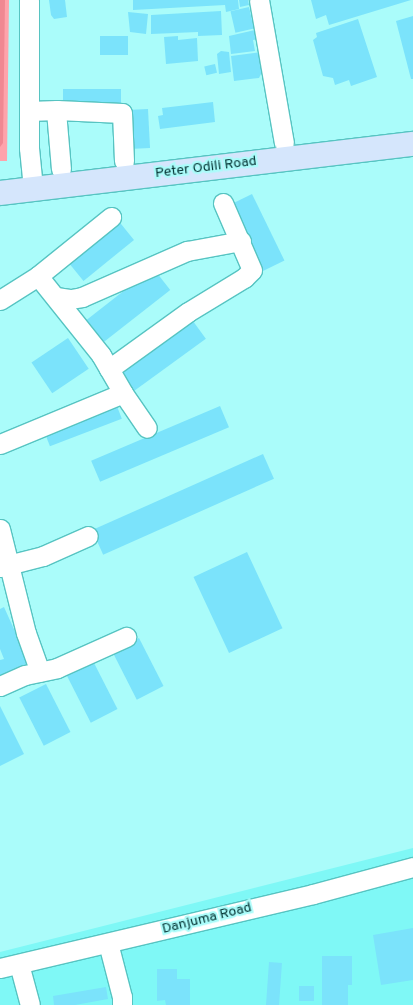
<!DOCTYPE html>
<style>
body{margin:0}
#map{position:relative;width:413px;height:1005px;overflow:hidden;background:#aafcfa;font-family:Overpass,sans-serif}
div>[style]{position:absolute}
.built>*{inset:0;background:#7ff8f6}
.green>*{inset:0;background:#fea3ab}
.forest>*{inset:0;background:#f08892}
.building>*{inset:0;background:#7be3fb;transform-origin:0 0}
.roads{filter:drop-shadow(1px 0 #57c4c2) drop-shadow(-1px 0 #57c4c2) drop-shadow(0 1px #57c4c2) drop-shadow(0 -1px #57c4c2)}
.minor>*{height:19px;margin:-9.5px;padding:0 9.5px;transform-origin:9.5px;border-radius:9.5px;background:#fff}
.major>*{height:24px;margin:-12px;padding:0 12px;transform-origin:12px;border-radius:12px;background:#d5e6fc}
span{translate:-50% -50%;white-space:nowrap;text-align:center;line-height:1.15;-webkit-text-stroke:4.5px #aafcfa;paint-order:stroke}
.street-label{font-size:14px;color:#003030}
</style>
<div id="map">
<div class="built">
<div style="clip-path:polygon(413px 848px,413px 1005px,0 1005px,0 952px)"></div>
</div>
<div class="green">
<div style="clip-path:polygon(0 0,9px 0,7px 161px,0 161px)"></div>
</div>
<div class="forest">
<div style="clip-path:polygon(0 0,5px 0,3px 143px,0 147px)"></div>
</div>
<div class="building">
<div style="clip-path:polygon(49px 0,65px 0,67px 17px,54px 19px,51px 15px)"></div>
<div style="clip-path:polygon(133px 0,238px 0,239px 9px,226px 12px,225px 5px,133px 10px)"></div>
<div style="clip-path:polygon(239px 0,248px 0,249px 5px,240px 7px)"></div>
<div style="clip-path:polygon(311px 0,411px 0,329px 25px,326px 15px,316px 19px)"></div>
<div style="left:249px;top:7px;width:22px;height:19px;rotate:77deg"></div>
<div style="clip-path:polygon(221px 11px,222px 35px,198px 36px,198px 32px,151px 34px,151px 15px)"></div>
<div style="clip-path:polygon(128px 12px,148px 14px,146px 34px,130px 32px)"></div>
<div style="clip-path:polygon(413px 16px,413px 79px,411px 79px,396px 21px)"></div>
<div style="clip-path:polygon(358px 19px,377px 77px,351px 86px,349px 80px,335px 85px,333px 78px,323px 76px,313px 40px,317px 37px,316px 33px)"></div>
<div style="clip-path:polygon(259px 29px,260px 39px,253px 40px,255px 51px,231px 54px,229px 36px)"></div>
<div style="left:100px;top:36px;width:28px;height:19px"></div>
<div style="clip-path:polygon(178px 36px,178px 40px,197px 38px,198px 61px,166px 64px,164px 37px)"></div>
<div style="clip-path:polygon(221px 51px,229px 52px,231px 72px,219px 74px,217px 54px)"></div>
<div style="clip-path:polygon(262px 52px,264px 68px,259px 78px,234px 81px,231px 56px)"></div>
<div style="left:215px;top:64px;width:9px;height:11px;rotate:77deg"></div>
<div style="left:63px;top:89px;width:58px;height:26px"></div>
<div style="clip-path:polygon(213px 102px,215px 122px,160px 129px,158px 116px,163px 115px,162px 108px)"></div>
<div style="left:148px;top:109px;width:39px;height:21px;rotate:87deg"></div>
<div style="left:252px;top:194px;width:74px;height:25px;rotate:64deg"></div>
<div style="left:117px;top:219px;width:27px;height:65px;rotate:51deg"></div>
<div style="left:153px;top:268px;width:28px;height:88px;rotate:52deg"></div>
<div style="left:190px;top:317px;width:27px;height:91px;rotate:54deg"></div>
<div style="left:68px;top:338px;width:37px;height:44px;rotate:56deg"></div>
<div style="left:115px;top:401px;width:19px;height:77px;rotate:69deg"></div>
<div style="left:220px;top:406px;width:23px;height:140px;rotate:67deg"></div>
<div style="left:263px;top:454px;width:27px;height:187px;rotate:66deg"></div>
<div style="left:247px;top:552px;width:84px;height:59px;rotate:65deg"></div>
<div style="clip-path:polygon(4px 607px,31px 667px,0 681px,0 660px,4px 659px,0 649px,0 609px)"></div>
<div style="left:139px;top:638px;width:54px;height:30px;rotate:63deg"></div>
<div style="left:93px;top:661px;width:54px;height:30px;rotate:63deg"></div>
<div style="left:46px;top:684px;width:54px;height:30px;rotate:63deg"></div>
<div style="clip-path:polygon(0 706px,24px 754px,0 766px)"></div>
<div style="clip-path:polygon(413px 928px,413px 980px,381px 985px,373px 935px)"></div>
<div style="clip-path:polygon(322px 956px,352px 956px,352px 985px,348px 985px,348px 1005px,322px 1005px)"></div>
<div style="left:269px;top:962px;width:13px;height:43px;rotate:4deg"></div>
<div style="clip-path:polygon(157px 969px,177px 969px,177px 979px,190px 979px,190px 1005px,166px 1005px,165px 1000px,157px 1001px)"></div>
<div style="left:299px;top:986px;width:15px;height:15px"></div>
<div style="clip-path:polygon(106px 987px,108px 999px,75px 1005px,54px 1005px,53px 996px)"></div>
</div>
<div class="roads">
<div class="minor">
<div style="left:29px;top:0;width:148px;rotate:90deg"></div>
<div style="left:29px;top:148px;width:40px;rotate:84.3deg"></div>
<div style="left:259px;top:0;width:145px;rotate:80.1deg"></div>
<div style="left:29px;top:111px;width:28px;rotate:-2deg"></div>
<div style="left:57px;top:110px;width:65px;rotate:2.6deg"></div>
<div style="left:122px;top:113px;width:48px;rotate:87.6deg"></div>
<div style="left:56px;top:111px;width:58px;rotate:85.1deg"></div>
<div style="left:38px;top:276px;width:101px;rotate:51.4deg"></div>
<div style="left:101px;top:355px;width:44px;rotate:59.9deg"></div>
<div style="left:123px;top:393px;width:42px;rotate:55.6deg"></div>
<div style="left:56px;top:297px;width:15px;rotate:8deg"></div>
<div style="left:71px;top:299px;width:11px;rotate:-10deg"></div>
<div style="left:82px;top:297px;width:115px;rotate:-23.7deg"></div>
<div style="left:187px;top:251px;width:55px;rotate:-10.5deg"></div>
<div style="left:0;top:300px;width:45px;rotate:-32.3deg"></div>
<div style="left:38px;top:276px;width:94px;rotate:-38.9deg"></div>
<div style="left:109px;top:369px;width:97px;rotate:-35.8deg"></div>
<div style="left:188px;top:312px;width:66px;rotate:-31.3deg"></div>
<div style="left:244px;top:278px;width:11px;rotate:-45deg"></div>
<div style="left:252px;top:270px;width:73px;rotate:-113.4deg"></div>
<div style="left:0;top:444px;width:133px;rotate:-22.5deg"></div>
<div style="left:0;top:529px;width:107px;rotate:76deg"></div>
<div style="left:26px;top:633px;width:41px;rotate:70.3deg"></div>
<div style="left:0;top:567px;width:44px;rotate:-14.3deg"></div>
<div style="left:43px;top:556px;width:49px;rotate:-24deg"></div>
<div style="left:0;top:686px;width:27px;rotate:-24deg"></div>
<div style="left:25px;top:675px;width:33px;rotate:-12deg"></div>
<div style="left:57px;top:668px;width:76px;rotate:-24.2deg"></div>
<div style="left:108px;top:943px;width:56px;rotate:75.5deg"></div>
<div style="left:122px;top:997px;width:8px;rotate:90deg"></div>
<div style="left:19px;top:964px;width:42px;rotate:75deg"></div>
<div style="left:0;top:968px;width:322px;rotate:-13.3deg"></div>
<div style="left:313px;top:894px;width:104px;rotate:-15.1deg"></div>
</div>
<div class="major">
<div style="left:0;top:193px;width:416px;rotate:-6.8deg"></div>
</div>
</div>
<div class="street-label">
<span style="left:206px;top:168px;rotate:-7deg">Peter Odili Road</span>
<span style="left:207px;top:919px;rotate:-14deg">Danjuma Road</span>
</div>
</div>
